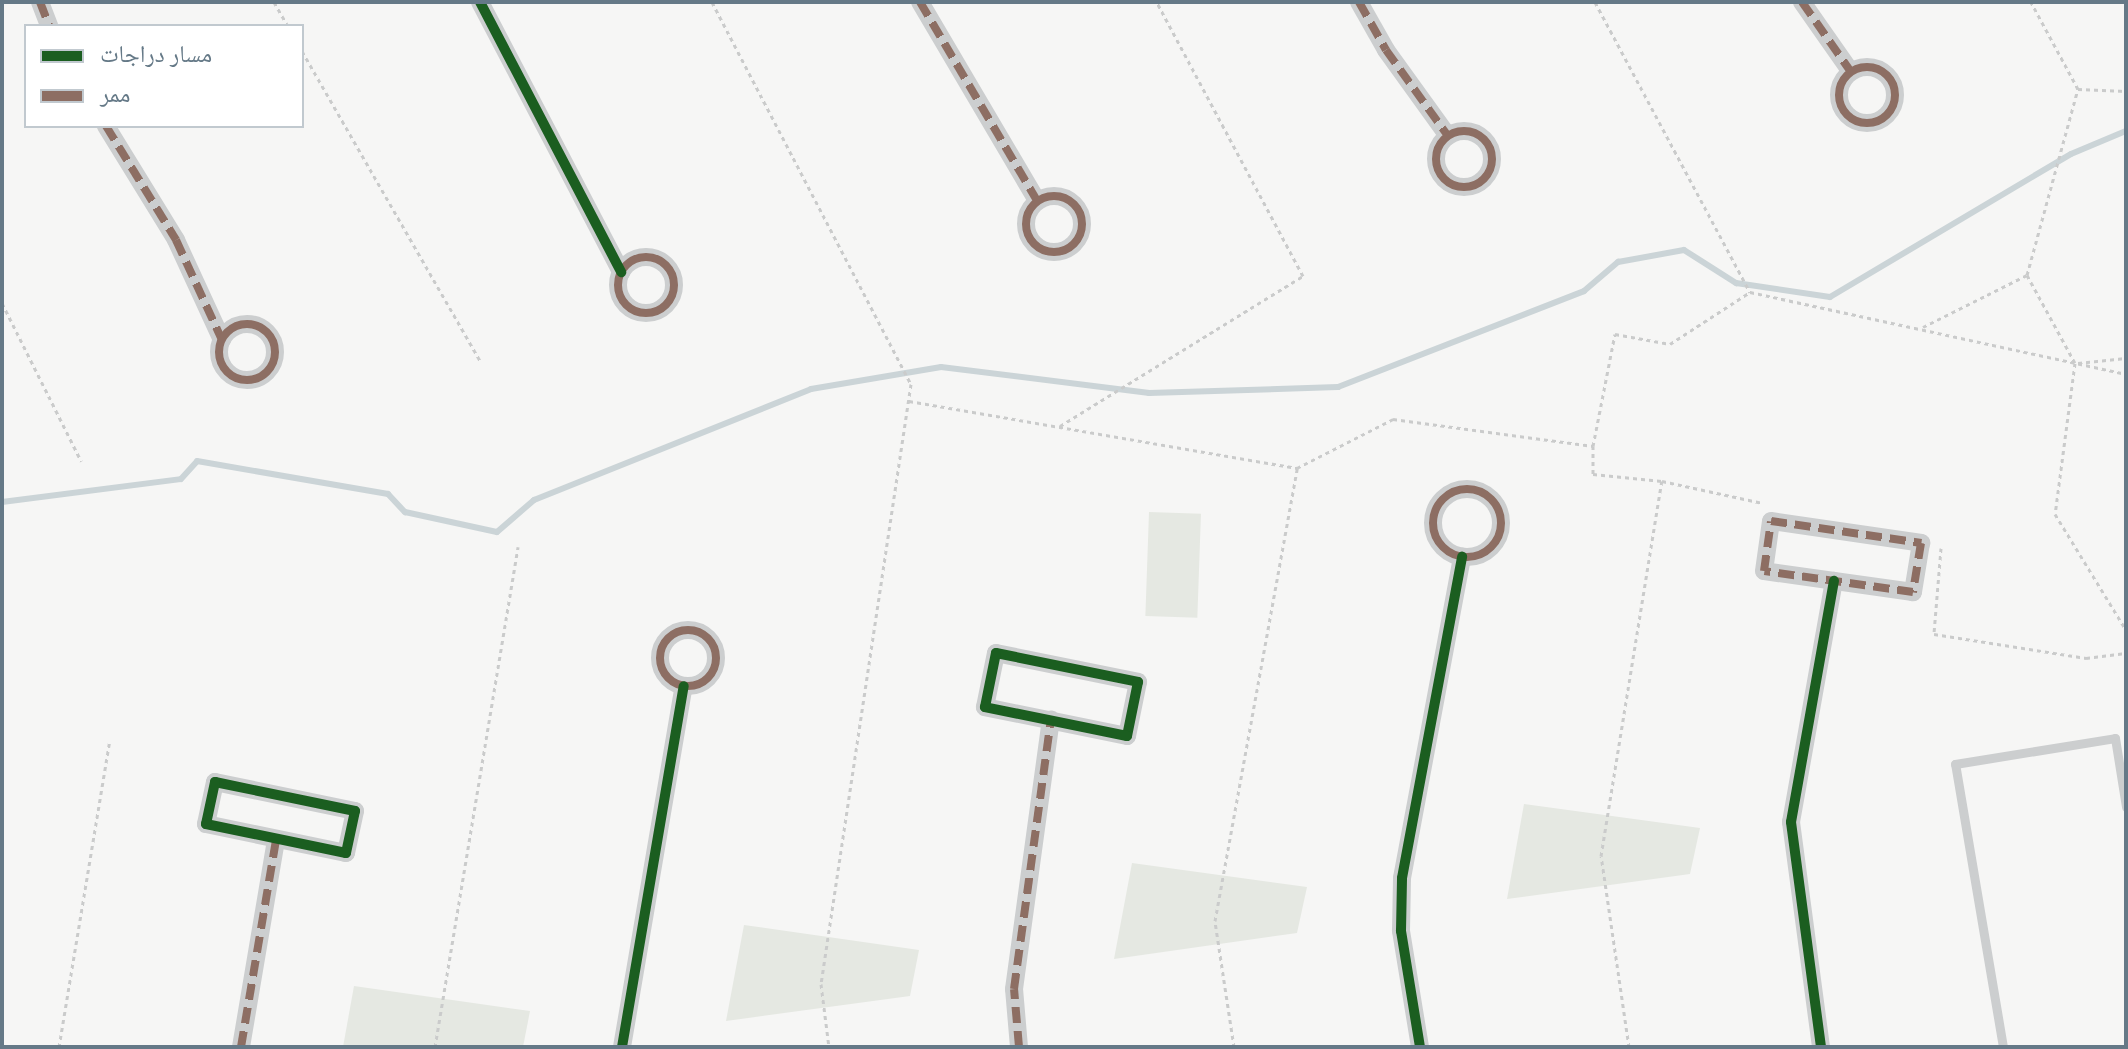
<!DOCTYPE html>
<meta charset="utf-8">
<style>
body{margin:0}
#map{position:relative;width:2128px;height:1049px;overflow:hidden;background:#f6f6f5;font-family:"Titillium Web","Noto Naskh Arabic",sans-serif}
div>[style]{position:absolute}
.green>*{inset:0;background:#e5e8e2;transform-origin:0 0}
.stream>*{height:6px;margin:-3px;padding:0 3px;transform-origin:3px;border-radius:3px;background:#cbd4d7}
.path>*{height:3px;margin-top:-1.5px;transform-origin:0;background:repeating-linear-gradient(90deg,#cacbcb 0 4px,transparent 0 8px)}
.service>*{height:9px;margin:-4.5px;padding:0 4.5px;transform-origin:4.5px;border-radius:4.5px;background:#cccecf}
.minor>*{height:18px;margin:-9px;padding:0 9px;transform-origin:9px;border-radius:9px;background:#cccecf}
.minor>.ring{margin:-9px;padding:0;box-sizing:content-box;background:none;border:18px solid #cccecf;border-radius:50%}
.quiet>*{height:8px;margin-top:-4px;transform-origin:0;background:repeating-linear-gradient(90deg,#8d6e63 0 16px,transparent 0 24px)}
.quiet>.ring{margin:-4px;padding:0;box-sizing:content-box;background:none;border:8px solid #8d6e63;border-radius:50%}
.cycleway>*{height:10px;margin:-5px;padding:0 5px;transform-origin:5px;border-radius:5px;background:#1b5e20}
span{translate:-50% -50%;white-space:nowrap;text-align:center;line-height:1.15;-webkit-text-stroke:8px #fff;paint-order:stroke}
.frame{position:absolute;inset:0;border:4px solid #657987;pointer-events:none}
.legend{position:absolute;left:24px;top:24px;width:280px;height:104px;box-sizing:border-box;background:#fff;border:2px solid #c1c9cf;margin:0;padding:10px 14px;list-style:none;font-size:24px;color:#657987}
.legend li{display:flex;align-items:center;gap:16px;height:40px}
.legend b{width:40px;border:2px solid #c1c9cf}
</style>
<div id="map">
<div class="green">
<div style="left:1149px;top:512px;width:52px;height:104px;rotate:2deg"></div>
<div style="clip-path:polygon(1524px 804px,1700px 828px,1690px 874px,1507px 899px)"></div>
<div style="clip-path:polygon(1132px 863px,1307px 887px,1297px 933px,1114px 959px)"></div>
<div style="clip-path:polygon(744px 925px,919px 950px,910px 996px,726px 1021px)"></div>
<div style="clip-path:polygon(354px 986px,530px 1011px,523px 1047px,343px 1047px)"></div>
</div>
<div class="stream">
<div style="left:2px;top:502px;width:180px;rotate:-7.3deg"></div>
<div style="left:181px;top:479px;width:24px;rotate:-48deg"></div>
<div style="left:197px;top:461px;width:194px;rotate:9.8deg"></div>
<div style="left:388px;top:494px;width:25px;rotate:47deg"></div>
<div style="left:405px;top:512px;width:94px;rotate:12.3deg"></div>
<div style="left:497px;top:532px;width:49px;rotate:-40.9deg"></div>
<div style="left:534px;top:500px;width:298px;rotate:-21.8deg"></div>
<div style="left:811px;top:389px;width:132px;rotate:-9.6deg"></div>
<div style="left:941px;top:367px;width:210px;rotate:7.1deg"></div>
<div style="left:1149px;top:393px;width:189px;rotate:-1.8deg"></div>
<div style="left:1338px;top:387px;width:264px;rotate:-21.3deg"></div>
<div style="left:1584px;top:291px;width:45px;rotate:-40.5deg"></div>
<div style="left:1618px;top:262px;width:67px;rotate:-10.3deg"></div>
<div style="left:1684px;top:250px;width:62px;rotate:32.4deg"></div>
<div style="left:1736px;top:283px;width:95px;rotate:8.5deg"></div>
<div style="left:1830px;top:297px;width:280px;rotate:-30.7deg"></div>
<div style="left:2071px;top:154px;width:60px;rotate:-22.7deg"></div>
</div>
<div class="path">
<div style="left:274px;top:2px;width:28px;rotate:60deg"></div>
<div style="left:712px;top:2px;width:431px;rotate:62.5deg"></div>
<div style="left:911px;top:384px;width:607px;rotate:98.53deg"></div>
<div style="left:821px;top:984px;width:64px;rotate:82.8deg"></div>
<div style="left:1595px;top:2px;width:329px;rotate:61.9deg"></div>
<div style="left:302px;top:51px;width:357px;rotate:60.1deg"></div>
<div style="left:2078px;top:89px;width:48px;rotate:2.4deg"></div>
<div style="left:2027px;top:275px;width:100px;rotate:61.4deg"></div>
<div style="left:2075px;top:363px;width:152px;rotate:97.5deg"></div>
<div style="left:2055px;top:514px;width:136px;rotate:58.5deg"></div>
<div style="left:2px;top:303px;width:177px;rotate:63.4deg"></div>
<div style="left:1923px;top:327px;width:116px;rotate:-26.6deg"></div>
<div style="left:2027px;top:275px;width:193px;rotate:-74.7deg"></div>
<div style="left:2078px;top:89px;width:99px;rotate:-118.4deg"></div>
<div style="left:2078px;top:363px;width:48px;rotate:-5.9deg"></div>
<div style="left:909px;top:401px;width:394px;rotate:9.8deg"></div>
<div style="left:1297px;top:468px;width:108px;rotate:-27deg"></div>
<div style="left:1393px;top:419px;width:202px;rotate:7.7deg"></div>
<div style="left:1593px;top:446px;width:114px;rotate:-78.9deg"></div>
<div style="left:1615px;top:334px;width:56px;rotate:10.3deg"></div>
<div style="left:1670px;top:344px;width:95px;rotate:-33deg"></div>
<div style="left:1750px;top:292px;width:385px;rotate:12.3deg"></div>
<div style="left:1060px;top:426px;width:286px;rotate:-31.7deg"></div>
<div style="left:1303px;top:276px;width:310px;rotate:-118.1deg"></div>
<div style="left:1593px;top:446px;width:28px;rotate:90deg"></div>
<div style="left:1593px;top:474px;width:69px;rotate:5.8deg"></div>
<div style="left:1662px;top:481px;width:103px;rotate:12.3deg"></div>
<div style="left:1941px;top:548px;width:86px;rotate:94.7deg"></div>
<div style="left:1934px;top:634px;width:154px;rotate:9deg"></div>
<div style="left:2086px;top:658px;width:40px;rotate:-7.1deg"></div>
<div style="left:59px;top:1047px;width:311px;rotate:-80.6deg"></div>
<div style="left:435px;top:1047px;width:507px;rotate:-80.57deg"></div>
<div style="left:1234px;top:1047px;width:127px;rotate:-98.6deg"></div>
<div style="left:1215px;top:921px;width:460px;rotate:-79.7deg"></div>
<div style="left:1629px;top:1047px;width:193px;rotate:-98.3deg"></div>
<div style="left:1601px;top:856px;width:380px;rotate:-80.8deg"></div>
</div>
<div class="service">
<div style="left:2003px;top:1047px;width:287px;rotate:-99.6deg"></div>
<div style="left:1955px;top:764px;width:162px;rotate:-9.2deg"></div>
<div style="left:2115px;top:738px;width:70px;rotate:80.9deg"></div>
</div>
<div class="minor">
<div style="left:40px;top:2px;width:26px;rotate:69deg"></div>
<div style="left:480px;top:2px;width:305px;rotate:62.4deg"></div>
<div style="left:920px;top:2px;width:231px;rotate:59.5deg"></div>
<div style="left:1359px;top:2px;width:55px;rotate:60.6deg"></div>
<div style="left:1386px;top:50px;width:106px;rotate:54.2deg"></div>
<div style="left:1802px;top:2px;width:85px;rotate:55deg"></div>
<div class="ring" style="left:1839px;top:67px;width:38px;height:38px"></div>
<div style="left:106px;top:126px;width:134px;rotate:58.4deg"></div>
<div style="left:176px;top:240px;width:110px;rotate:65.3deg"></div>
<div class="ring" style="left:1436px;top:131px;width:38px;height:38px"></div>
<div class="ring" style="left:1026px;top:196px;width:38px;height:38px"></div>
<div class="ring" style="left:618px;top:257px;width:38px;height:38px"></div>
<div class="ring" style="left:219px;top:324px;width:38px;height:38px"></div>
<div class="ring" style="left:1433px;top:489px;width:50px;height:50px"></div>
<div style="left:1771px;top:521px;width:152px;rotate:8.3deg"></div>
<div style="left:1921px;top:543px;width:50px;rotate:99.3deg"></div>
<div style="left:1913px;top:592px;width:150px;rotate:-172deg"></div>
<div style="left:1764px;top:571px;width:50px;rotate:-82deg"></div>
<div class="ring" style="left:660px;top:630px;width:38px;height:38px"></div>
<div style="left:996px;top:653px;width:145px;rotate:11.5deg"></div>
<div style="left:1138px;top:682px;width:55px;rotate:101.5deg"></div>
<div style="left:1127px;top:736px;width:145px;rotate:-168.5deg"></div>
<div style="left:985px;top:707px;width:55px;rotate:-78.5deg"></div>
<div style="left:215px;top:782px;width:143px;rotate:11.7deg"></div>
<div style="left:355px;top:811px;width:43px;rotate:102.1deg"></div>
<div style="left:346px;top:853px;width:143px;rotate:-168.3deg"></div>
<div style="left:206px;top:824px;width:43px;rotate:-77.9deg"></div>
<div style="left:241px;top:1047px;width:211px;rotate:-80.4deg"></div>
<div style="left:622px;top:1047px;width:366px;rotate:-80.3deg"></div>
<div style="left:1019px;top:1047px;width:58px;rotate:-94.9deg"></div>
<div style="left:1014px;top:989px;width:272px;rotate:-82.2deg"></div>
<div style="left:1420px;top:1047px;width:118px;rotate:-99.3deg"></div>
<div style="left:1401px;top:931px;width:53px;rotate:-88.9deg"></div>
<div style="left:1402px;top:878px;width:327px;rotate:-79.4deg"></div>
<div style="left:1821px;top:1047px;width:227px;rotate:-97.6deg"></div>
<div style="left:1791px;top:822px;width:245px;rotate:-79.9deg"></div>
</div>
<div class="quiet">
<div style="left:40px;top:2px;width:26px;rotate:69deg"></div>
<div style="left:920px;top:2px;width:231px;rotate:59.5deg"></div>
<div style="left:1359px;top:2px;width:55px;rotate:60.6deg"></div>
<div style="left:1386px;top:50px;width:106px;rotate:54.2deg"></div>
<div style="left:1802px;top:2px;width:85px;rotate:55deg"></div>
<div class="ring" style="left:1839px;top:67px;width:48px;height:48px"></div>
<div style="left:106px;top:126px;width:134px;rotate:58.4deg"></div>
<div style="left:176px;top:240px;width:110px;rotate:65.3deg"></div>
<div class="ring" style="left:1436px;top:131px;width:48px;height:48px"></div>
<div class="ring" style="left:1026px;top:196px;width:48px;height:48px"></div>
<div class="ring" style="left:618px;top:257px;width:48px;height:48px"></div>
<div class="ring" style="left:219px;top:324px;width:48px;height:48px"></div>
<div class="ring" style="left:1433px;top:489px;width:60px;height:60px"></div>
<div style="left:1771px;top:521px;width:152px;rotate:8.3deg"></div>
<div style="left:1921px;top:543px;width:50px;rotate:99.3deg"></div>
<div style="left:1913px;top:592px;width:150px;rotate:-172deg"></div>
<div style="left:1764px;top:571px;width:50px;rotate:-82deg"></div>
<div class="ring" style="left:660px;top:630px;width:48px;height:48px"></div>
<div style="left:241px;top:1047px;width:211px;rotate:-80.4deg"></div>
<div style="left:1019px;top:1047px;width:58px;rotate:-94.9deg"></div>
<div style="left:1014px;top:989px;width:272px;rotate:-82.2deg"></div>
</div>
<div class="cycleway">
<div style="left:480px;top:2px;width:305px;rotate:62.4deg"></div>
<div style="left:996px;top:653px;width:145px;rotate:11.5deg"></div>
<div style="left:1138px;top:682px;width:55px;rotate:101.5deg"></div>
<div style="left:1127px;top:736px;width:145px;rotate:-168.5deg"></div>
<div style="left:985px;top:707px;width:55px;rotate:-78.5deg"></div>
<div style="left:215px;top:782px;width:143px;rotate:11.7deg"></div>
<div style="left:355px;top:811px;width:43px;rotate:102.1deg"></div>
<div style="left:346px;top:853px;width:143px;rotate:-168.3deg"></div>
<div style="left:206px;top:824px;width:43px;rotate:-77.9deg"></div>
<div style="left:622px;top:1047px;width:366px;rotate:-80.3deg"></div>
<div style="left:1420px;top:1047px;width:118px;rotate:-99.3deg"></div>
<div style="left:1401px;top:931px;width:53px;rotate:-88.9deg"></div>
<div style="left:1402px;top:878px;width:327px;rotate:-79.4deg"></div>
<div style="left:1821px;top:1047px;width:227px;rotate:-97.6deg"></div>
<div style="left:1791px;top:822px;width:245px;rotate:-79.9deg"></div>
</div>
<div class="frame"></div>
<ul class="legend">
<li><b style="height:10px;background:#1b5e20"></b>مسار دراجات</li>
<li><b style="height:10px;background:#8d6e63"></b>ممر</li>
</ul>
</div>
